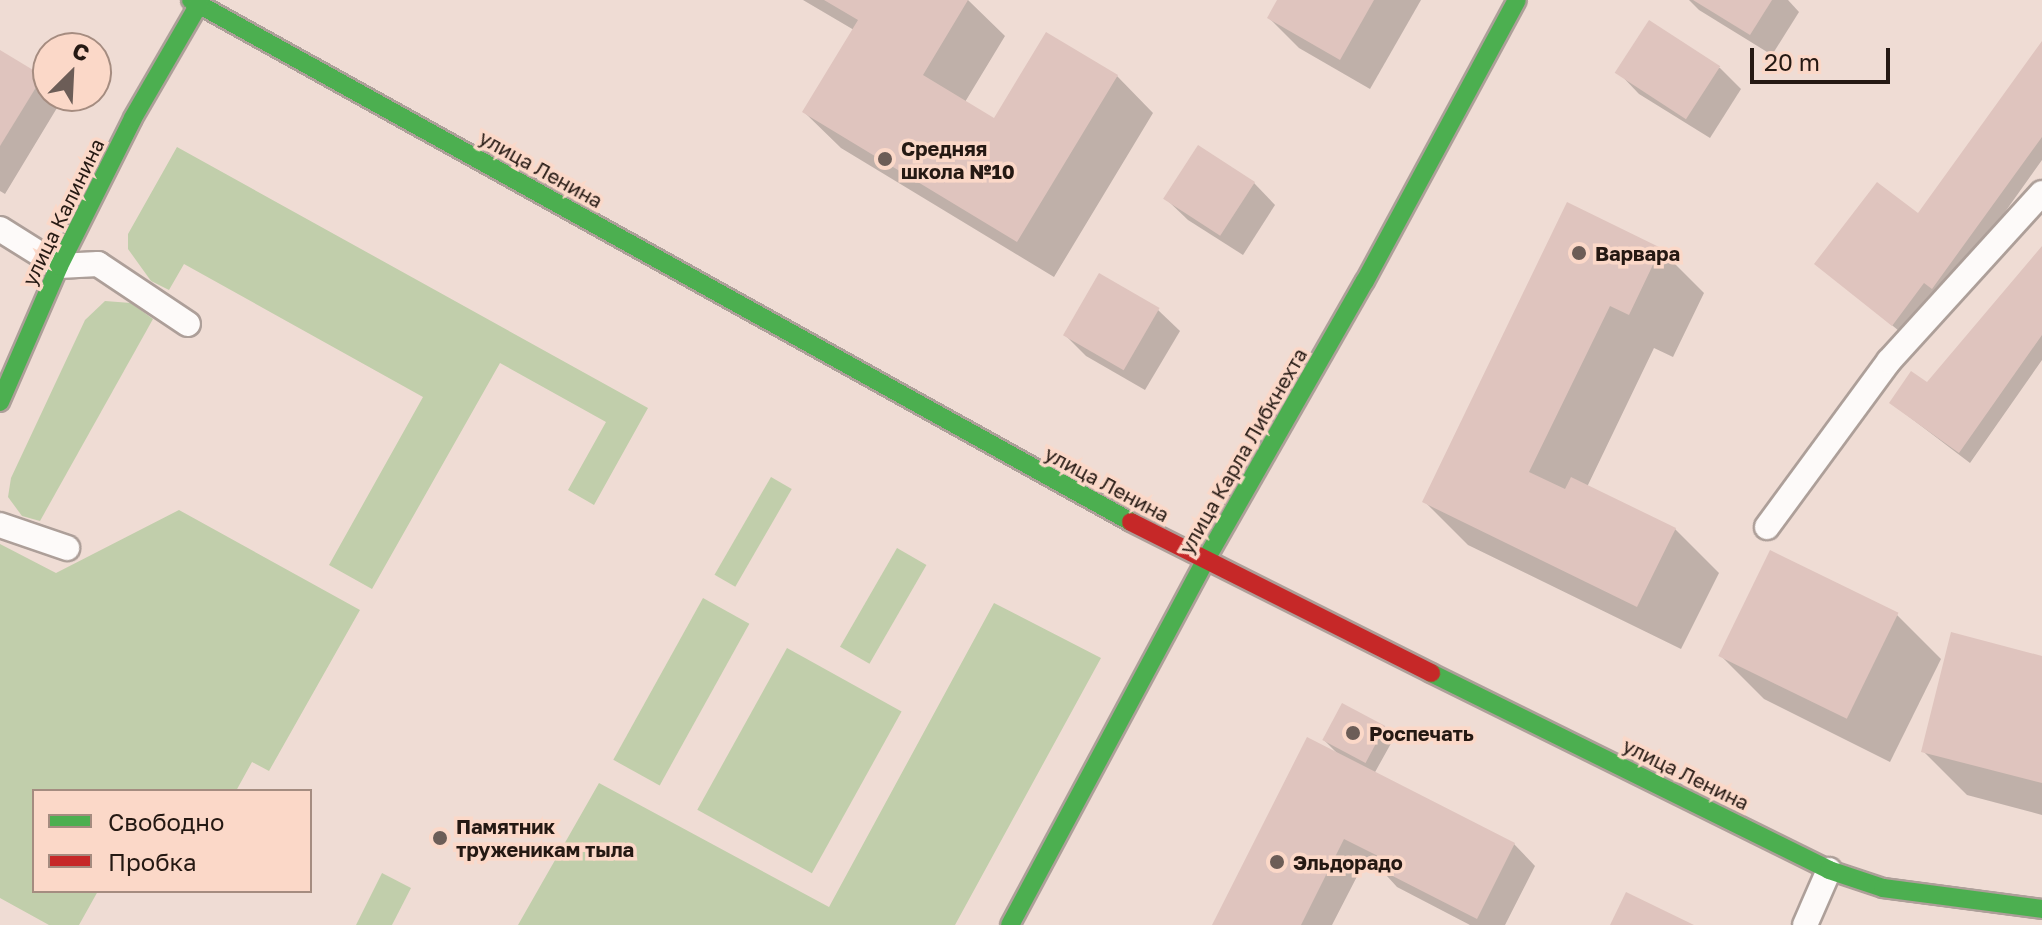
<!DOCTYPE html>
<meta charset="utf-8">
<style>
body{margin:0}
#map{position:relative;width:2042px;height:925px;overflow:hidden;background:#efdcd4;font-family:"Golos Text",sans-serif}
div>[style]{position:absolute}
.green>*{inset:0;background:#c1ceab;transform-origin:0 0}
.shadow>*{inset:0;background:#0003}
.building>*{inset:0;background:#dfc4be;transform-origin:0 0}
.roads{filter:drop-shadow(2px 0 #ad9f99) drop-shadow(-2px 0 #ad9f99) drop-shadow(0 2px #ad9f99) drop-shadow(0 -2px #ad9f99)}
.lane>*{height:24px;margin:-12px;padding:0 12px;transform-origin:12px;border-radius:12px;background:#fdfaf9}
.fast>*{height:18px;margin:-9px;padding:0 9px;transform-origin:9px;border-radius:9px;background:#4caf50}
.jam>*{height:18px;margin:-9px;padding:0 9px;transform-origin:9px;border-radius:9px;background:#c62828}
.dots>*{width:22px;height:22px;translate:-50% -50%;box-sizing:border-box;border:4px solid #fbd8c8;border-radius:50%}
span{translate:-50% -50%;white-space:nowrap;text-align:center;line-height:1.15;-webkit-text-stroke:7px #fbd8c8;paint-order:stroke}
.poi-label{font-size:20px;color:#251913;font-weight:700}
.left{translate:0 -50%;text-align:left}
.street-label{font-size:20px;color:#251913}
.legend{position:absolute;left:32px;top:789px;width:280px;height:104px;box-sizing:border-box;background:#fbd8c8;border:2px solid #a58c80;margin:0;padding:10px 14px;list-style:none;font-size:24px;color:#251913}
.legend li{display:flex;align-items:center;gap:16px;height:40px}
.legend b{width:40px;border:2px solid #a58c80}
.north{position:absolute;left:32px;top:32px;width:80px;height:80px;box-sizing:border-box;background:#fbd8c8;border:2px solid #a58c80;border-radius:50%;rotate:24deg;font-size:22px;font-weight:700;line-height:32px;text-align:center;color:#251913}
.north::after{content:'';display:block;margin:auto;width:28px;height:36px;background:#6c5d57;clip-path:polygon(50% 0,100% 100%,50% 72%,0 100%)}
.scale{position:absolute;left:1750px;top:48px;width:140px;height:36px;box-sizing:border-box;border:4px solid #251913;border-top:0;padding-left:10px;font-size:24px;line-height:28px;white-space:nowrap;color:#251913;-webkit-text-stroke:6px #fbd8c8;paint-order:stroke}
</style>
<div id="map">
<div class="green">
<div style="clip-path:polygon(177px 147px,648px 408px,594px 505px,568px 490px,606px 422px,500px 363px,372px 589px,329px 565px,423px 397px,184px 264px,169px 290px,151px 281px,128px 249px,128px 234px)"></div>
<div style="clip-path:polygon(105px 301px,131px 303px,153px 319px,40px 521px,22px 516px,8px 497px,11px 478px,85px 320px)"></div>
<div style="left:771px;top:477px;width:24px;height:113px;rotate:30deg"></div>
<div style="clip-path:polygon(179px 510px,360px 610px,269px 771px,252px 762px,236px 791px,34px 791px,34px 891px,98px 891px,79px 925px,49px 925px,0 898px,0 544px,56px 573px)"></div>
<div style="left:897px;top:548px;width:34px;height:114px;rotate:30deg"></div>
<div style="left:703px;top:598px;width:53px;height:185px;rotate:29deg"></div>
<div style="clip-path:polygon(994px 603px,1101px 658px,955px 925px,518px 925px,599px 783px,829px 907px)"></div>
<div style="left:787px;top:648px;width:131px;height:185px;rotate:29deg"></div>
<div style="clip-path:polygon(382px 873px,411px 888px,392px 925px,356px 925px)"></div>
</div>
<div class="shadow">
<div style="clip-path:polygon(803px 0,968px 0,1005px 36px,965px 102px,995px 120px,1117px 76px,1153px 113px,1054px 277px,841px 148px,804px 112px,854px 30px)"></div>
<div style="clip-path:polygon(1280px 0,1421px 0,1370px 89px,1299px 48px,1269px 18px)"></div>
<div style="clip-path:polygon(1689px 0,1788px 0,1799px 12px,1772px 55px,1699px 10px)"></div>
<div style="clip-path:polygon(2042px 44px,2042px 160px,1943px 299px,1904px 335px,1817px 264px,1918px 216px)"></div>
<div style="clip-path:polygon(0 52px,42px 77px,48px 83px,48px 96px,63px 98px,5px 194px,0 191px)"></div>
<div style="clip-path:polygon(1720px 68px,1741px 89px,1710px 138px,1639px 94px,1618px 72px)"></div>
<div style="clip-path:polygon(1254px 183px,1275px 205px,1243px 255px,1188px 220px,1166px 199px)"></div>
<div style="clip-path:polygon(1660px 249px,1704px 293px,1673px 357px,1654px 348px,1587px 487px,1675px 529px,1719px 573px,1681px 649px,1468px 545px,1424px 501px)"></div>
<div style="clip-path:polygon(2042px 249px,2042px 360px,1970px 463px,1891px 403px,1928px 385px)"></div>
<div style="clip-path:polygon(1158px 310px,1180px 331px,1145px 390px,1086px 356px,1065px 335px)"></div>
<div style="clip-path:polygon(1771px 553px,1897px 615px,1941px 659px,1890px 762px,1764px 699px,1720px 655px)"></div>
<div style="clip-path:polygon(2042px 658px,2042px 815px,1967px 795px,1923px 751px)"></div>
<div style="clip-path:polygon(1383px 727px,1394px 738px,1374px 774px,1514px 844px,1535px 866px,1505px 925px,1470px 925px,1397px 887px,1376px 864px,1366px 859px,1332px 925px,1214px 925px,1339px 755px,1324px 740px)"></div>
</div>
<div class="building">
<div style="clip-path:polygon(824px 0,968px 0,923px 75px,994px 118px,1046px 32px,1118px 75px,1017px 242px,802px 112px,858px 20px)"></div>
<div style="clip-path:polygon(1277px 0,1374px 0,1340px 60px,1267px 18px)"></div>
<div style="clip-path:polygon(1693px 0,1772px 0,1750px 35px)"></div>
<div style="left:1649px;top:20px;width:85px;height:63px;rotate:33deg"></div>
<div style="clip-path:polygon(2042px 41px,2042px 137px,1932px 289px,1924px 283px,1892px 326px,1814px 264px,1877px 182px,1918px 213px)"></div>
<div style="clip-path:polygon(0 50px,43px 76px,0 146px)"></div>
<div style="left:1198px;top:145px;width:68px;height:64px;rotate:33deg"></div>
<div style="clip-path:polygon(1567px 202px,1661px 248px,1629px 315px,1610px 306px,1529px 472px,1565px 489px,1571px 477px,1676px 528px,1637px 607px,1422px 502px)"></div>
<div style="clip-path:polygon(2042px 246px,2042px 335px,1959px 453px,1889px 403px,1911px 371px,1927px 382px)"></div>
<div style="left:1099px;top:273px;width:70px;height:72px;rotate:30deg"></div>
<div style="left:1770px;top:550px;width:143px;height:118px;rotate:26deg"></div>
<div style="clip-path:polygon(1951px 632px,2042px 656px,2042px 783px,1921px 752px)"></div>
<div style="left:1342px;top:703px;width:49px;height:42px;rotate:28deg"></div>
<div style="clip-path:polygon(1307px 737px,1515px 843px,1477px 919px,1373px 866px,1378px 856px,1344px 839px,1301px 925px,1212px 925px)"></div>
<div style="clip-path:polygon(1626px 892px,1694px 925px,1610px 925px)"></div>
</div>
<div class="roads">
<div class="lane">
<div style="left:0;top:229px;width:70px;rotate:32.1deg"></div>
<div style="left:59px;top:266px;width:39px;rotate:-3deg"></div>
<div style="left:98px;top:264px;width:108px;rotate:33.7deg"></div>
<div style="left:0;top:525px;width:71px;rotate:18.9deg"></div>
<div style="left:1767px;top:527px;width:206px;rotate:-53.7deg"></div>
<div style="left:1889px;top:361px;width:227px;rotate:-47.7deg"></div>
<div style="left:1805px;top:925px;width:60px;rotate:-66.4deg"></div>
</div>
<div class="fast">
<div style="left:191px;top:0;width:1075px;rotate:29.04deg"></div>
<div style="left:0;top:402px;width:148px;rotate:-66.5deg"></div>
<div style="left:59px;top:266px;width:165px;rotate:-63.4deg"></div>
<div style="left:133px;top:118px;width:132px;rotate:-59.9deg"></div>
<div style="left:1205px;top:561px;width:322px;rotate:-60.3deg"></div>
<div style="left:1365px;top:281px;width:319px;rotate:-61.6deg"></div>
<div style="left:1431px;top:673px;width:444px;rotate:26.3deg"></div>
<div style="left:1829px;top:870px;width:57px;rotate:18.4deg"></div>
<div style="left:1883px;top:888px;width:160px;rotate:7.5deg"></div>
<div style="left:1010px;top:925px;width:413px;rotate:-61.8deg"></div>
</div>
<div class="jam">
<div style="left:1131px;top:522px;width:336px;rotate:26.7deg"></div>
</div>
</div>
<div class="dots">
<div style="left:885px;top:159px;background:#6c5d57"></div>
<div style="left:1579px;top:253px;background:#6c5d57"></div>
<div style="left:1353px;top:733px;background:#6c5d57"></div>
<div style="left:440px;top:838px;background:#6c5d57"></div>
<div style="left:1277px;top:862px;background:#6c5d57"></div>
</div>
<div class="poi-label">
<span class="left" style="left:901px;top:160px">Средняя<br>школа №10</span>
<span class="left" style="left:1595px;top:253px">Варвара</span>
<span class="left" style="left:1369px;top:733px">Роспечать</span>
<span class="left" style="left:456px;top:838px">Памятник<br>труженикам тыла</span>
<span class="left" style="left:1293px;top:862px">Эльдорадо</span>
</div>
<div class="street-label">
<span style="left:541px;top:169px;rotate:29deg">улица Ленина</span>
<span style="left:63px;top:212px;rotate:-64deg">улица Калинина</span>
<span style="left:1243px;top:451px;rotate:-60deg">улица Карла Либкнехта</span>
<span style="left:1107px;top:484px;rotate:28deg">улица Ленина</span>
<span style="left:1686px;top:774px;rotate:26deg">улица Ленина</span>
</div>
<ul class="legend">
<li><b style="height:10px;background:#4caf50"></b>Свободно</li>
<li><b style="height:10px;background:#c62828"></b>Пробка</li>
</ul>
<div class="north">С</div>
<div class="scale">20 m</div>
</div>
